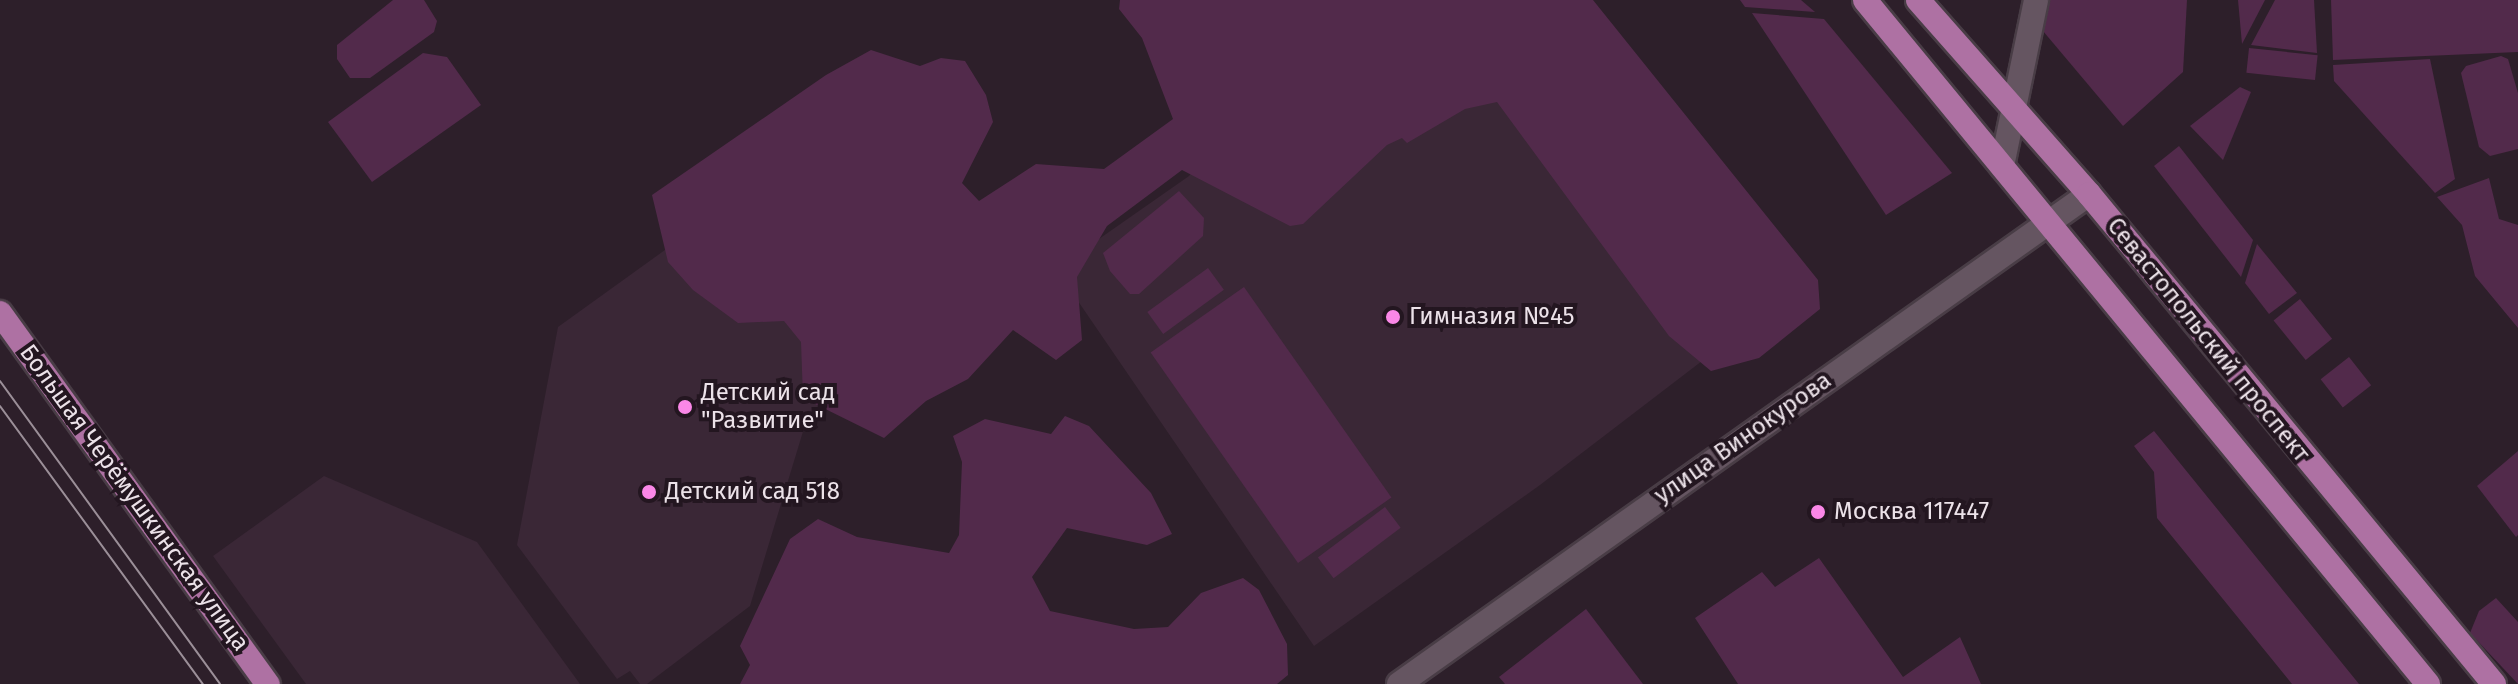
<!DOCTYPE html>
<meta charset="utf-8">
<style>
body{margin:0}
#map{position:relative;width:2518px;height:684px;overflow:hidden;background:#2d1f2a;font-family:"Fira Sans",sans-serif}
div>[style]{position:absolute}
.built>*{inset:0;background:#3a2736}
.green>*{inset:0;background:#522a4b;transform-origin:0 0}
.roads{filter:drop-shadow(2px 0 #493d46) drop-shadow(-2px 0 #493d46) drop-shadow(0 2px #493d46) drop-shadow(0 -2px #493d46)}
.minor>*{height:24px;margin:-12px;padding:0 12px;transform-origin:12px;border-radius:12px;background:#655561}
.major>*{height:24px;margin:-12px;padding:0 12px;transform-origin:12px;border-radius:12px;background:#ae71a3}
.tram>*{height:2px;margin:-1px;padding:0 1px;transform-origin:1px;border-radius:1px;background:#9b8f98}
.dots>*{width:22px;height:22px;translate:-50% -50%;box-sizing:border-box;border:4px solid #231620;border-radius:50%}
span{translate:-50% -50%;white-space:nowrap;text-align:center;line-height:1.15;-webkit-text-stroke:8px #231620;paint-order:stroke}
.poi-label{font-size:24px;color:#ece2e9}
.left{translate:0 -50%;text-align:left}
.street-label{font-size:24px;color:#ece2e9}
</style>
<div id="map">
<div class="built">
<div style="clip-path:polygon(1470px 0,1719px 348px,1540px 485px,1314px 646px,1056px 269px,1189px 176px,1246px 109px)"></div>
<div style="clip-path:polygon(801px 152px,898px 343px,805px 425px,750px 606px,647px 684px,640px 684px,630px 671px,617px 679px,517px 545px,558px 327px)"></div>
<div style="clip-path:polygon(324px 476px,477px 542px,580px 684px,306px 684px,213px 556px)"></div>
</div>
<div class="green">
<div style="clip-path:polygon(393px 0,424px 0,437px 21px,434px 32px,370px 78px,350px 78px,337px 59px,337px 45px)"></div>
<div style="clip-path:polygon(1120px 0,1593px 0,1818px 280px,1820px 309px,1759px 358px,1711px 371px,1669px 336px,1497px 102px,1465px 109px,1407px 143px,1402px 138px,1387px 145px,1303px 224px,1290px 226px,1182px 170px,1107px 226px,1077px 277px,1082px 340px,1056px 360px,1013px 330px,968px 379px,926px 401px,884px 438px,803px 398px,801px 342px,784px 321px,738px 323px,693px 290px,668px 262px,652px 195px,826px 75px,871px 50px,920px 66px,941px 58px,965px 61px,986px 95px,993px 122px,962px 183px,979px 201px,1036px 164px,1104px 169px,1173px 119px,1142px 38px,1119px 9px)"></div>
<div style="clip-path:polygon(1740px 0,1801px 0,1815px 12px,1745px 7px)"></div>
<div style="clip-path:polygon(2050px 0,2187px 0,2183px 72px,2123px 126px,2043px 31px)"></div>
<div style="clip-path:polygon(2238px 0,2265px 0,2242px 44px)"></div>
<div style="clip-path:polygon(2275px 0,2314px 0,2317px 53px,2251px 45px)"></div>
<div style="clip-path:polygon(2331px 0,2518px 0,2518px 52px,2333px 60px)"></div>
<div style="clip-path:polygon(1752px 13px,1824px 19px,1952px 173px,1886px 215px)"></div>
<div style="left:2249px;top:48px;width:69px;height:25px;rotate:6deg"></div>
<div style="clip-path:polygon(423px 53px,447px 57px,481px 105px,372px 182px,328px 122px)"></div>
<div style="clip-path:polygon(2501px 56px,2508px 59px,2518px 93px,2518px 149px,2490px 156px,2479px 147px,2461px 73px,2466px 66px)"></div>
<div style="clip-path:polygon(2430px 59px,2455px 179px,2435px 193px,2334px 81px,2333px 65px)"></div>
<div style="clip-path:polygon(2240px 87px,2251px 92px,2223px 160px,2190px 126px)"></div>
<div style="clip-path:polygon(2179px 146px,2253px 240px,2241px 277px,2154px 166px)"></div>
<div style="clip-path:polygon(2489px 178px,2499px 219px,2518px 225px,2518px 328px,2475px 276px,2462px 225px,2437px 197px)"></div>
<div style="clip-path:polygon(1179px 191px,1204px 218px,1203px 236px,1139px 294px,1130px 294px,1110px 271px,1103px 253px)"></div>
<div style="clip-path:polygon(2257px 244px,2297px 293px,2269px 314px,2245px 283px)"></div>
<div style="left:1208px;top:268px;width:27px;height:75px;rotate:54deg"></div>
<div style="left:1244px;top:287px;width:257px;height:114px;rotate:55deg"></div>
<div style="left:2300px;top:299px;width:51px;height:34px;rotate:51deg"></div>
<div style="left:2349px;top:357px;width:36px;height:36px;rotate:52deg"></div>
<div style="clip-path:polygon(1065px 416px,1089px 426px,1151px 493px,1172px 534px,1147px 545px,1067px 528px,1032px 577px,1050px 611px,1134px 629px,1168px 627px,1201px 593px,1243px 578px,1259px 590px,1287px 644px,1288px 675px,1277px 684px,740px 684px,750px 665px,740px 646px,790px 539px,818px 519px,857px 537px,949px 553px,959px 535px,962px 462px,953px 436px,985px 419px,1051px 434px)"></div>
<div style="clip-path:polygon(2154px 431px,2359px 684px,2292px 684px,2157px 518px,2154px 472px,2134px 446px)"></div>
<div style="clip-path:polygon(2518px 451px,2518px 535px,2516px 537px,2477px 486px)"></div>
<div style="left:1385px;top:507px;width:26px;height:84px;rotate:53deg"></div>
<div style="clip-path:polygon(1819px 558px,1903px 677px,1960px 637px,1981px 684px,1738px 684px,1695px 618px,1762px 572px,1775px 587px)"></div>
<div style="clip-path:polygon(2496px 598px,2518px 622px,2518px 684px,2470px 633px,2479px 611px)"></div>
<div style="clip-path:polygon(1586px 609px,1643px 684px,1505px 684px,1499px 677px)"></div>
</div>
<div class="roads">
<div class="minor">
<div style="left:2002px;top:166px;width:169px;rotate:-78.4deg"></div>
<div style="left:1399px;top:684px;width:846px;rotate:-35.38deg"></div>
</div>
<div class="major">
<div style="left:1865px;top:0;width:886px;rotate:50.54deg"></div>
<div style="left:1918px;top:0;width:259px;rotate:48.6deg"></div>
<div style="left:2089px;top:194px;width:636px;rotate:50.43deg"></div>
<div style="left:0;top:313px;width:458px;rotate:54.2deg"></div>
</div>
</div>
<div class="tram">
<div style="left:0;top:381px;width:374px;rotate:54deg"></div>
<div style="left:0;top:406px;width:344px;rotate:53.9deg"></div>
</div>
<div class="dots">
<div style="left:1393px;top:317px;background:#fa87e7"></div>
<div style="left:685px;top:407px;background:#fa87e7"></div>
<div style="left:649px;top:492px;background:#fa87e7"></div>
<div style="left:1818px;top:512px;background:#fa87e7"></div>
</div>
<div class="poi-label">
<span class="left" style="left:1409px;top:317px">Гимназия №45</span>
<span class="left" style="left:701px;top:407px">Детский сад<br>"Развитие"</span>
<span class="left" style="left:665px;top:492px">Детский сад 518</span>
<span class="left" style="left:1834px;top:512px">Москва 117447</span>
</div>
<div class="street-label">
<span style="left:2208px;top:340px;rotate:51deg">Севастопольский проспект</span>
<span style="left:1743px;top:438px;rotate:-35deg">улица Винокурова</span>
<span style="left:134px;top:498px;rotate:54deg">Большая Черёмушкинская улица</span>
</div>
</div>
